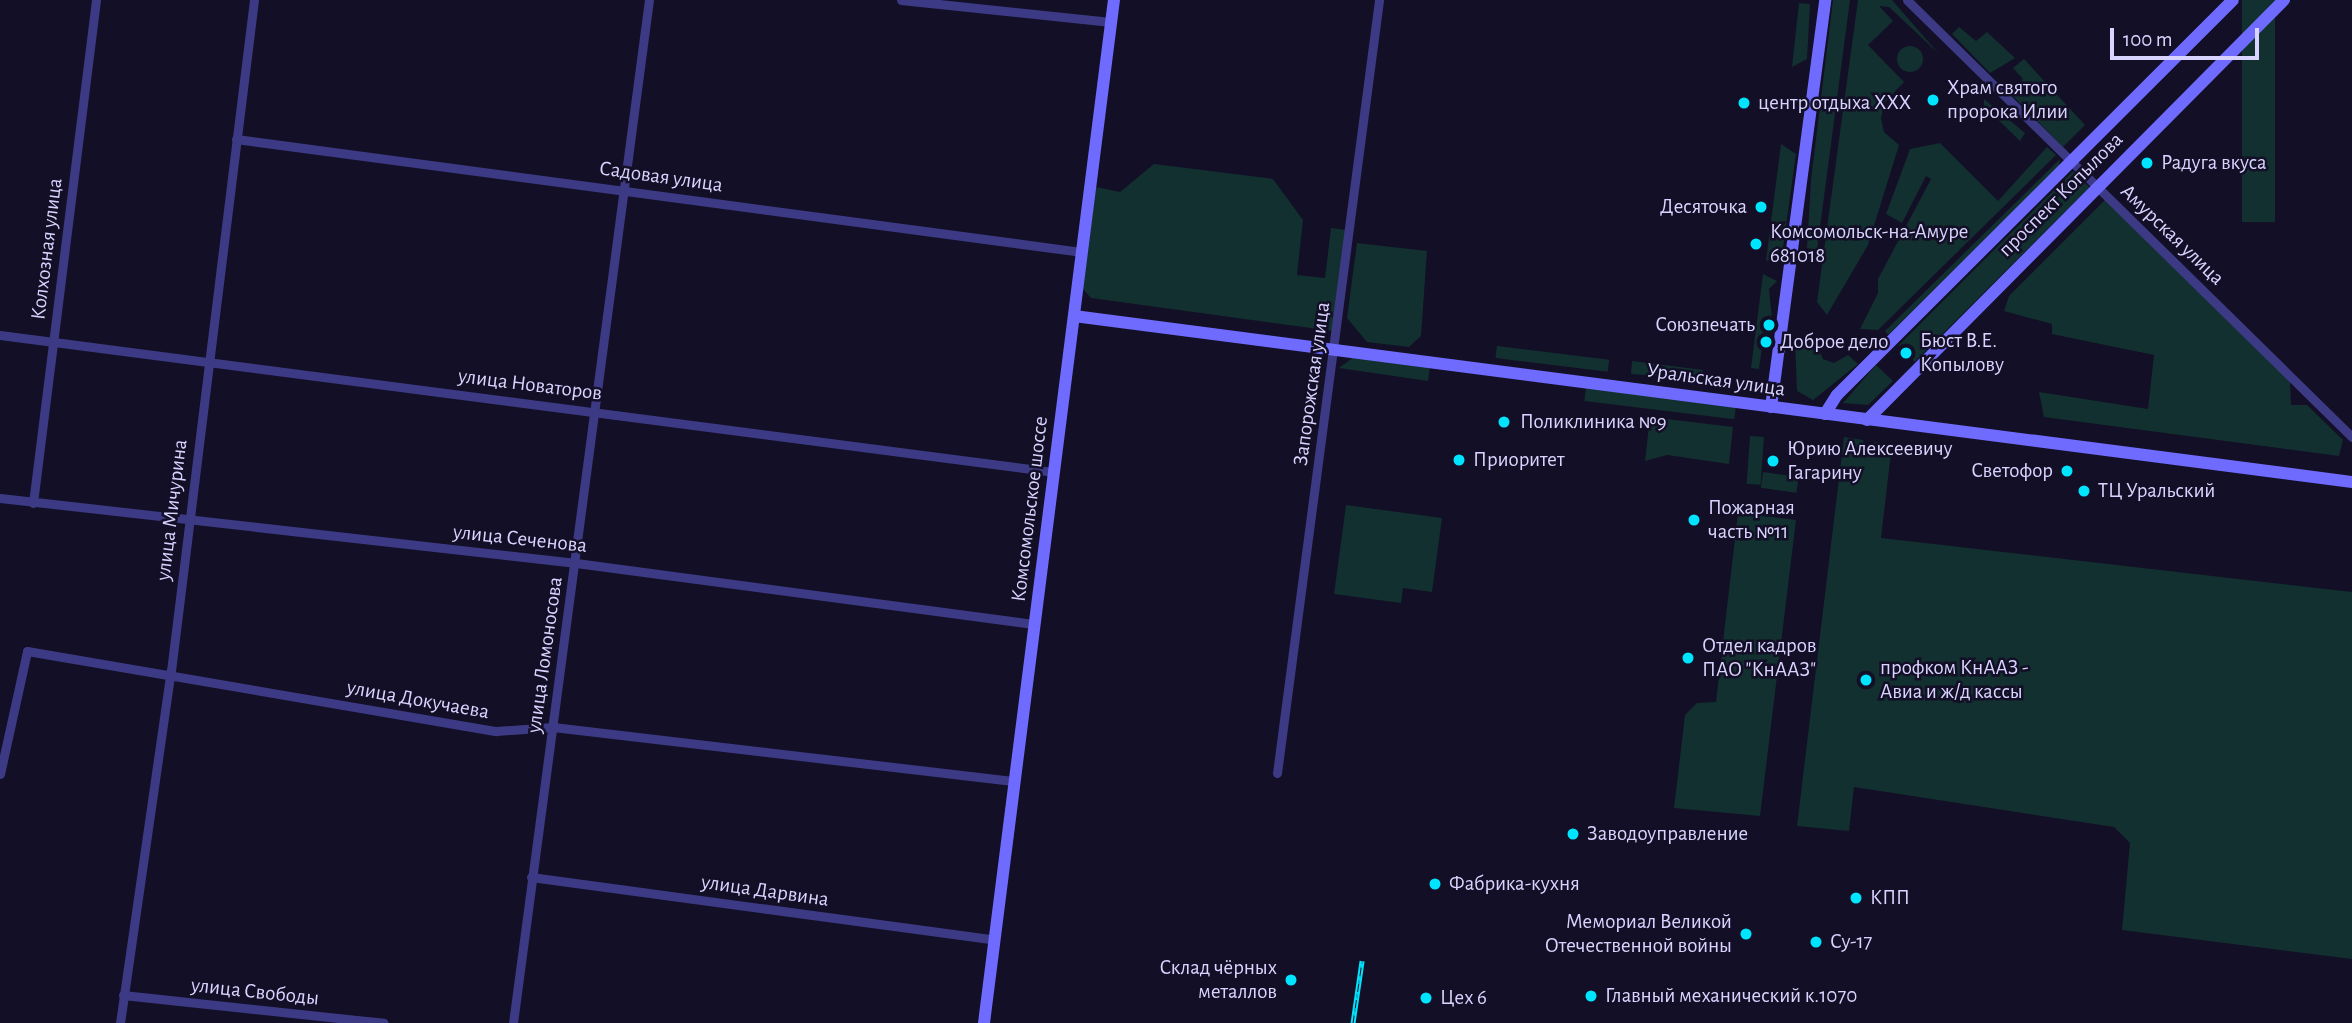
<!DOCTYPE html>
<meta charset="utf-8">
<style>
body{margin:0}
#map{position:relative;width:2352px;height:1023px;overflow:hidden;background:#130f26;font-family:"Alegreya Sans",sans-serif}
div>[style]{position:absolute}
.green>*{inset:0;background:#12302f;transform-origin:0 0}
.round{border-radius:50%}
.street>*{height:9px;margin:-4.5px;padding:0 4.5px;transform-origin:4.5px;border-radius:4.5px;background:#3d3a85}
.secondary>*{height:12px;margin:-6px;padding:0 6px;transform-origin:6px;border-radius:6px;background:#6f6bff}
.rail>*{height:5px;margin-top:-2.5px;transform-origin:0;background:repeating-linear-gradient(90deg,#130f26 0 8px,#00e5ff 0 16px);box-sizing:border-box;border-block:2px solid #00e5ff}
.dots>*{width:19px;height:19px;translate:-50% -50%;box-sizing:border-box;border:4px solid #130f26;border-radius:50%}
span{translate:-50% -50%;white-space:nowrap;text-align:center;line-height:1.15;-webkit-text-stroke:5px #130f26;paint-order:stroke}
.poi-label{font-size:21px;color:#d9d4ff}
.left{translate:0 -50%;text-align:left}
.right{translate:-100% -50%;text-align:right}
.street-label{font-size:21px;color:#d9d4ff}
.scale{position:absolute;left:2110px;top:28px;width:149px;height:32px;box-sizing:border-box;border:4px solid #d9d4ff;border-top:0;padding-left:9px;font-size:21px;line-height:24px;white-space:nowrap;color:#d9d4ff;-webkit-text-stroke:5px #130f26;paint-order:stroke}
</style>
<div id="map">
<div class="green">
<div style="clip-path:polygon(1833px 0,1850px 0,1817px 250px,1807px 248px,1811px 180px)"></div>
<div style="clip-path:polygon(1858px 0,1892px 0,1939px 54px,1889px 7px,1879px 6px,1893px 21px,1868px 45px,1904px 82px,1885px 102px,1881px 118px,1884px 132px,1899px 145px,1868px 245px,1827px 315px,1817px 302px)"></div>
<div style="left:2242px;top:0;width:33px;height:222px"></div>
<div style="clip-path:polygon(1799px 3px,1810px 4px,1807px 59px,1792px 67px)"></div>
<div style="clip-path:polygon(1959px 27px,1976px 41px,1987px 32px,2015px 58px,1990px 73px,1952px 34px)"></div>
<div class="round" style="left:1897px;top:46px;width:26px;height:26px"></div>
<div style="clip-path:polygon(2024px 59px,2085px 125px,2063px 147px,2010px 93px,2023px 79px,2013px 68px)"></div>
<div style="clip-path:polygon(1984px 99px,2025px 133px,2020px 141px,1984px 106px)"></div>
<div style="clip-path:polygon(1940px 143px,1998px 201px,2047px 147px,2056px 155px,1878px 330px,1860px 329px,1878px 293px,1878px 279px,1931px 179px,1926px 176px,1902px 223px,1886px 214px,1910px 149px)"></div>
<div style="clip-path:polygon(1781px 144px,1796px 154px,1782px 255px,1766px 261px)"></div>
<div style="clip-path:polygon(2060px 159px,2059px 166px,1888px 335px,1885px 331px)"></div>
<div style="clip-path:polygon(1154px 164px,1273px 179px,1303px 220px,1297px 275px,1325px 278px,1331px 228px,1346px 230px,1333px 331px,1091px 298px,1082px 288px,1096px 187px,1120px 192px)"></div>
<div style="left:2073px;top:171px;width:23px;height:247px;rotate:45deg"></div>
<div style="clip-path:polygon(2106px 199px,2290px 381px,2291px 405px,2307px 405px,2343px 440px,2339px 456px,2044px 417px,2039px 392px,2148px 409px,2154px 355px,2052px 334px,2052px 324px,2004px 311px,2009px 296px)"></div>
<div style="clip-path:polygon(1357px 243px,1427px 251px,1421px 336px,1409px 347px,1367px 342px,1347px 318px)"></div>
<div style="clip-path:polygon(1763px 274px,1777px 281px,1769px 289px,1772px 319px,1766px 318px,1759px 369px,1751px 368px)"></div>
<div style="clip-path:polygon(1815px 340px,1823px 359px,1834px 363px,1848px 355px,1858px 364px,1813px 400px,1797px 391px,1795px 341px)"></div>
<div style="left:1497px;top:346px;width:113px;height:12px;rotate:7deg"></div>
<div style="clip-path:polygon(1355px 356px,1430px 366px,1428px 381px,1339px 368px)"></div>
<div style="clip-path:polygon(1632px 361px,1703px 370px,1701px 379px,1631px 374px)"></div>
<div style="clip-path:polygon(1876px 365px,1893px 381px,1868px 405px,1843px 403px)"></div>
<div style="left:1586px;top:388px;width:151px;height:13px;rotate:7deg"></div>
<div style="clip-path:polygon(1650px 417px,1733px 427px,1729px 464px,1667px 455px,1645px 461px)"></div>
<div style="left:1750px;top:436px;width:14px;height:48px;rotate:4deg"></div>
<div style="clip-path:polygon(1844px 437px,1863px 440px,1868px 455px,1877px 452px,1874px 442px,1892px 444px,1881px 538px,2352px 592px,2352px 959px,2122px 930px,2130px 843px,2114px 827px,1854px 787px,1849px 831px,1797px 826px)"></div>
<div style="left:1763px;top:472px;width:36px;height:16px;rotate:8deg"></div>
<div style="clip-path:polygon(1346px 505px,1442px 518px,1432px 592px,1403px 588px,1401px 603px,1334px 594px)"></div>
<div style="clip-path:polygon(1738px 513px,1796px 520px,1760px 816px,1674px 808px,1685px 715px,1697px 703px,1716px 702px)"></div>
</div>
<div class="street">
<div style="left:901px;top:0;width:211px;rotate:6deg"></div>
<div style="left:1907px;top:0;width:624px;rotate:44.48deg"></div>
<div style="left:236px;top:139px;width:854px;rotate:7.61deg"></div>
<div style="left:0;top:335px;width:1063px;rotate:7.41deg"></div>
<div style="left:0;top:498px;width:580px;rotate:6.44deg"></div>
<div style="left:576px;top:563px;width:463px;rotate:7.6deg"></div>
<div style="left:33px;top:503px;width:507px;rotate:-82.86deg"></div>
<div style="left:1277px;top:773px;width:780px;rotate:-82.48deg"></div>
<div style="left:0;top:774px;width:126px;rotate:-77.6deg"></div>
<div style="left:27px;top:651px;width:476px;rotate:9.7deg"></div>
<div style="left:496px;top:731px;width:57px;rotate:-4deg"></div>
<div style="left:553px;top:727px;width:465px;rotate:6.7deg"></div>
<div style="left:531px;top:877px;width:467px;rotate:7.7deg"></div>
<div style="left:123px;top:995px;width:262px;rotate:6.1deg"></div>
<div style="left:120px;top:1023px;width:356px;rotate:-81.8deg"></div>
<div style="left:171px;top:671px;width:676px;rotate:-82.95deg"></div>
<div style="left:513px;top:1023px;width:1032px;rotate:-82.43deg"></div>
</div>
<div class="secondary">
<div style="left:1074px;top:316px;width:1289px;rotate:7.4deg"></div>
<div style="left:1771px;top:407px;width:411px;rotate:-82.4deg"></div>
<div style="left:1825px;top:414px;width:22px;rotate:-58deg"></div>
<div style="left:1837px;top:395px;width:559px;rotate:-44.93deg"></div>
<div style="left:1867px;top:420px;width:592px;rotate:-45.21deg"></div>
<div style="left:984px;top:1023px;width:1031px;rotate:-82.76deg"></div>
</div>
<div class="rail">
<div style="left:1353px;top:1023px;width:63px;rotate:-81.7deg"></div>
</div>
<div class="dots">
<div style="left:1933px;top:100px;background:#00e5ff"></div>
<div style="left:1744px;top:103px;background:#00e5ff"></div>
<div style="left:2147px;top:163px;background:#00e5ff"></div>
<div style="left:1761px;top:207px;background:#00e5ff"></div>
<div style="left:1756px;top:244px;background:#00e5ff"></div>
<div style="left:1769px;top:325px;background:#00e5ff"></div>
<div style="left:1766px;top:342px;background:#00e5ff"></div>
<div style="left:1906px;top:353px;background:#00e5ff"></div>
<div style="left:1504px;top:422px;background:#00e5ff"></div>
<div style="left:1459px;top:460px;background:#00e5ff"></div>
<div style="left:1773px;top:461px;background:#00e5ff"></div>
<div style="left:2067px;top:471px;background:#00e5ff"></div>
<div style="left:2084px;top:491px;background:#00e5ff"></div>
<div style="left:1694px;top:520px;background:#00e5ff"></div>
<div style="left:1688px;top:658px;background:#00e5ff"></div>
<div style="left:1866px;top:680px;background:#00e5ff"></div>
<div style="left:1573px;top:834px;background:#00e5ff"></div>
<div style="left:1435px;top:884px;background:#00e5ff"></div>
<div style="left:1856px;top:898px;background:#00e5ff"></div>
<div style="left:1746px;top:934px;background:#00e5ff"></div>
<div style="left:1816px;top:942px;background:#00e5ff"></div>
<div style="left:1291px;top:980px;background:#00e5ff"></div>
<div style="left:1591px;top:996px;background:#00e5ff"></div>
<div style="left:1426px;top:998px;background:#00e5ff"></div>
</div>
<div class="poi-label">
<span class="left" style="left:1947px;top:100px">Храм святого<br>пророка Илии</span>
<span class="left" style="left:1758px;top:103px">центр отдыха ХХХ</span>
<span class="left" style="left:2161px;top:163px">Радуга вкуса</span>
<span class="right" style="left:1747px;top:207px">Десяточка</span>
<span class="left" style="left:1770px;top:244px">Комсомольск-на-Амуре<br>681018</span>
<span class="right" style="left:1755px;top:325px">Союзпечать</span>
<span class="left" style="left:1920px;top:353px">Бюст В.Е.<br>Копылову</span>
<span class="left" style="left:1780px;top:342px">Доброе дело</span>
<span class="left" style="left:1520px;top:422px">Поликлиника №9</span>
<span class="left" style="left:1787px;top:461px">Юрию Алексеевичу<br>Гагарину</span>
<span class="left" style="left:1473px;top:460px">Приоритет</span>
<span class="right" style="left:2053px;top:471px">Светофор</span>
<span class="left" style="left:2098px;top:491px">ТЦ Уральский</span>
<span class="left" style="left:1708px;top:520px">Пожарная<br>часть №11</span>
<span class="left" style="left:1702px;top:658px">Отдел кадров<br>ПАО "КнААЗ"</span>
<span class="left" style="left:1880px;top:680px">профком КнААЗ -<br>Авиа и ж/д кассы</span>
<span class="left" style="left:1587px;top:834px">Заводоуправление</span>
<span class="left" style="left:1449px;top:884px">Фабрика-кухня</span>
<span class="left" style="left:1870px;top:898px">КПП</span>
<span class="right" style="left:1732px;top:934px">Мемориал Великой<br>Отечественной войны</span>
<span class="left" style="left:1830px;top:942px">Су-17</span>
<span class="right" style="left:1277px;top:980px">Склад чёрных<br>металлов</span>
<span class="left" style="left:1605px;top:996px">Главный механический к.1070</span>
<span class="left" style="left:1440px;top:998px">Цех 6</span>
</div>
<div class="street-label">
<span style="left:661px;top:177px;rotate:8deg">Садовая улица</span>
<span style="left:2061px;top:195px;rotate:-45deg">проспект Копылова</span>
<span style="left:2172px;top:235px;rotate:44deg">Амурская улица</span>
<span style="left:47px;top:249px;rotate:-83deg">Колхозная улица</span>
<span style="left:1716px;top:380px;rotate:8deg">Уральская улица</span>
<span style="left:1312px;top:384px;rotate:-82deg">Запорожская улица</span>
<span style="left:530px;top:385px;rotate:7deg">улица Новаторов</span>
<span style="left:1030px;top:509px;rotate:-83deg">Комсомольское шоссе</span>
<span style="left:172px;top:510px;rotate:-83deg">улица Мичурина</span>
<span style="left:520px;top:539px;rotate:6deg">улица Сеченова</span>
<span style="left:545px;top:655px;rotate:-82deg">улица Ломоносова</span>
<span style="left:418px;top:700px;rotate:10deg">улица Докучаева</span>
<span style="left:765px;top:891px;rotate:8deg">улица Дарвина</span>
<span style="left:255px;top:992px;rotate:6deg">улица Свободы</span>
</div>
<div class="scale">100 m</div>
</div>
